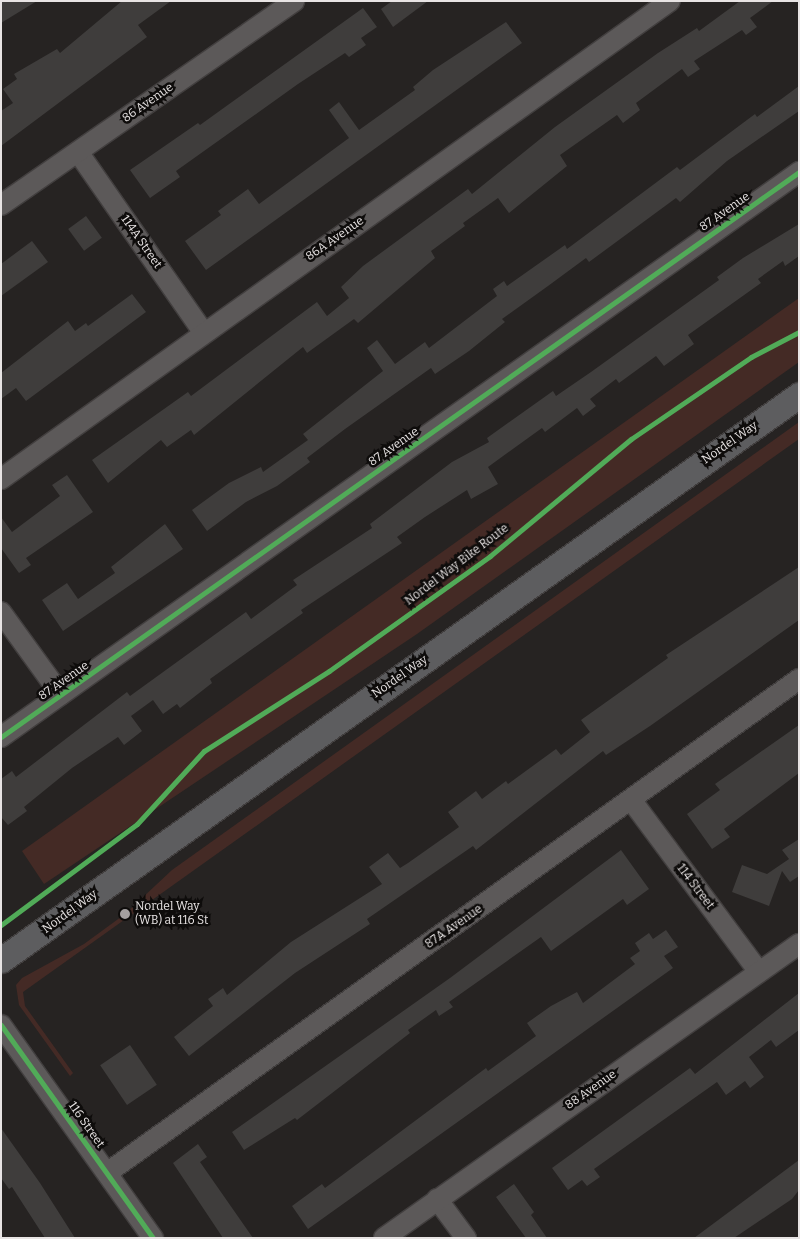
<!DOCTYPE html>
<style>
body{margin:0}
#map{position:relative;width:800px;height:1239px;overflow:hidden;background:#262322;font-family:Bitter,serif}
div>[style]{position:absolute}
.green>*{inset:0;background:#442a25}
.building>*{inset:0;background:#3f3d3c;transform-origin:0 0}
.roads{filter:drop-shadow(1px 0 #423f3f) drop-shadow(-1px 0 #423f3f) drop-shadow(0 1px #423f3f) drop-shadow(0 -1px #423f3f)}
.minor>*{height:20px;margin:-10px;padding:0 10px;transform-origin:10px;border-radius:10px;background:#5c5959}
.major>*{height:25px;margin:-12.5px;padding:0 12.5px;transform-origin:12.5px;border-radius:12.5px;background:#5d5d5f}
.cycleway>*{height:5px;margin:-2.5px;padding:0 2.5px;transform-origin:2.5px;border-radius:2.5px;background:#51ab58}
.dots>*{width:14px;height:14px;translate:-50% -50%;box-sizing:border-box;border:2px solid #0e0c0b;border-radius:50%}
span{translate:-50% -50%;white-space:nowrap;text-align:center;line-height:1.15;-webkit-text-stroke:5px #0e0c0b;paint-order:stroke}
.street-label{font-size:12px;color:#e8e4e4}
.poi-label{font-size:12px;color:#e8e4e4}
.left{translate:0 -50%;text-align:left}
.frame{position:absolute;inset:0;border:2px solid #e8e4e4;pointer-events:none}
</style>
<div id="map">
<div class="green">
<div style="clip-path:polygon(799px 298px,799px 362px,417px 634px,44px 884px,22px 851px)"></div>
<div style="clip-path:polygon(799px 422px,799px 439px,23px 992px,25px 1006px,73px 1073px,70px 1076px,19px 1005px,16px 985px,22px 978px,84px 944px,125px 914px,172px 870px)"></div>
</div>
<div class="building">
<div style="clip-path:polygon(1px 1px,37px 1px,1px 23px)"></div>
<div style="clip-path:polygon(122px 1px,171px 1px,138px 25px,147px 37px,1px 146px,1px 111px,13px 103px,3px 89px,17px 79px,14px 74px,57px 49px,60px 53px)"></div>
<div style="clip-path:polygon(392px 1px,428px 1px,393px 27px,381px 9px)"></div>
<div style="clip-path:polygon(740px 1px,773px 1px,750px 18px,757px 27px,746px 35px,742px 30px,694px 61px,700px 69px,688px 77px,682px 69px,636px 103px,640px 110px,623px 123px,617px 115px,560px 155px,567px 166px,509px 213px,498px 198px,463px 223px,465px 226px,431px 251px,435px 258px,358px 323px,354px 319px,307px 353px,303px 347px,194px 435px,191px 430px,167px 447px,161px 440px,108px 483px,92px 460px,188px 392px,191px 396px,317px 302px,327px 316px,349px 298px,341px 287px,363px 266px,468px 189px,472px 194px,555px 127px,658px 53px,697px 28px,699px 31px)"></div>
<div style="clip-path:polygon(363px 8px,377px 27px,361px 38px,366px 45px,349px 57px,345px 53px,298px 84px,176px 171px,180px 177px,150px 198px,130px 170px,198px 123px,200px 125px)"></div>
<div style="clip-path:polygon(506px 22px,522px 43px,206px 270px,185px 241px,221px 215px,218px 211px,248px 189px,259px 204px,349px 138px,329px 110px,339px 102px,359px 130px,415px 90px,413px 87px,433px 70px)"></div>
<div style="clip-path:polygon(799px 86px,799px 111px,727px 161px,680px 202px,676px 198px,589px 262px,586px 258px,548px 286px,502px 319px,505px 322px,469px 351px,435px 374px,431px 368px,345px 429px,307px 458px,310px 462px,277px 486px,246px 502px,207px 531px,192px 510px,229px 483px,261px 467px,263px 472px,308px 440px,303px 434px,383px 371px,367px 348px,377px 340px,395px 364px,425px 342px,429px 348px,497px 296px,493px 289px,504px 281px,507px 286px,565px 245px,567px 249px,677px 167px,680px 170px,755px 114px,757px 117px)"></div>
<div style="left:86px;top:216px;width:27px;height:22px;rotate:54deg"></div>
<div style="clip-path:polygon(799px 224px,799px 256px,785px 266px,783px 261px,758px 279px,761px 283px,688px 335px,694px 344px,664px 366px,656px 356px,619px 383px,616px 379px,590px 399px,596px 406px,583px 416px,577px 408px,545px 432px,542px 428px,488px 467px,498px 484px,471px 499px,467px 490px,425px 517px,397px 537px,402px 543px,301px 610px,303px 613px,210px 679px,212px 683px,180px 708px,177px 704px,163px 714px,153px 700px,131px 716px,142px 731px,124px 745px,118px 737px,72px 768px,24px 807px,27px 811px,8px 825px,1px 817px,1px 779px,12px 771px,16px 777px,127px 692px,130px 696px,246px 612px,251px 619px,297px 585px,293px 580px,372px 528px,370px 524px,452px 462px,489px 442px,487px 438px,553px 391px,556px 396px,591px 372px,719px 280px,717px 277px,743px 258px)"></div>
<div style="clip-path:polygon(32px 241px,48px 262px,1px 296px,1px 264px)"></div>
<div style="clip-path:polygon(132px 294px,146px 312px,26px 401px,16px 388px,1px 399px,1px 373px,68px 321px,75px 331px,86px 323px,88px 326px)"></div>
<div style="clip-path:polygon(67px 475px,93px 512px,26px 558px,31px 565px,19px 573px,1px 548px,1px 517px,12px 532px,60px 496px,52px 485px)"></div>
<div style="clip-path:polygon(165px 524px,183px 549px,63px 631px,42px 600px,67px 583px,78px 599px,115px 573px,111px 567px)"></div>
<div style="clip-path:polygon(799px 567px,799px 620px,650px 726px,606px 755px,603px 751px,476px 850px,473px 846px,367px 919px,370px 924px,295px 973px,189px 1056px,174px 1037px,213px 1006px,208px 999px,223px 988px,227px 995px,291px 942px,382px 884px,369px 867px,388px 853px,400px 868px,408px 863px,459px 827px,448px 812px,476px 791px,482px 799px,506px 781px,508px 784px,556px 749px,561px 755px,590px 732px,581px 720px,668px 658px,666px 655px)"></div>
<div style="clip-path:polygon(799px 725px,799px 773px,724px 829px,730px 837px,712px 849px,687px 814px,720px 790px,715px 784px)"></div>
<div style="clip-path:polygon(799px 839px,799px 876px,790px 882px,782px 871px,769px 906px,732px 892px,742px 865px,767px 874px,789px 859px,782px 850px)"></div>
<div style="clip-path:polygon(621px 850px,649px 889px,627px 905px,623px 899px,551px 951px,541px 937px,449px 1002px,453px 1007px,439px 1016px,436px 1010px,408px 1030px,410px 1033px,297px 1120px,295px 1118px,244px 1150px,232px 1132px,450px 978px)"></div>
<div style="clip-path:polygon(666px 930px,678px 947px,664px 956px,673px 968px,308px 1229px,292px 1206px,322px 1184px,325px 1188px,486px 1068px,488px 1071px,536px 1036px,527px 1023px,551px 1006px,577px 992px,583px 1003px,635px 964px,630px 958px,640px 951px,635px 943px,649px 933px,653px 939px)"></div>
<div style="clip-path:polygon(799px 993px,799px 1030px,776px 1047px,771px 1040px,749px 1057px,764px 1077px,750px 1088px,745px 1081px,726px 1095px,717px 1082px,594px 1169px,600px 1177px,587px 1186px,582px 1180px,568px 1190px,552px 1168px,690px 1068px,695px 1074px)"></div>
<div style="left:130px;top:1045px;width:48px;height:36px;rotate:56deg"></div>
<div style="clip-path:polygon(1px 1128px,40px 1183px,75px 1238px,45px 1238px,12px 1187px,9px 1189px,1px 1178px)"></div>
<div style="clip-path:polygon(198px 1144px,207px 1157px,200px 1162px,253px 1238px,223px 1238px,173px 1163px)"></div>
<div style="clip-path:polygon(799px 1160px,799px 1190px,792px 1199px,734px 1238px,694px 1238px)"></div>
<div style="clip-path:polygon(514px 1184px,534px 1212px,531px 1215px,547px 1238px,526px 1238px,496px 1197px)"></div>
</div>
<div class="roads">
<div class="minor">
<div style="left:78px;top:152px;width:219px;rotate:55.2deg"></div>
<div style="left:1px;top:205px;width:357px;rotate:-34.8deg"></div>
<div style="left:1px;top:479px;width:822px;rotate:-35.55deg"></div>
<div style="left:1px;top:612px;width:102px;rotate:54.1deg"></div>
<div style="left:1px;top:737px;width:978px;rotate:-35.3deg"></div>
<div style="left:632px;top:801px;width:213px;rotate:53.4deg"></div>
<div style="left:1px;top:1025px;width:262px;rotate:54.5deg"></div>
<div style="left:107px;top:1173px;width:850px;rotate:-35.52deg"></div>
<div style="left:437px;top:1199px;width:49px;rotate:53.4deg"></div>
<div style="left:384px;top:1238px;width:509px;rotate:-35.32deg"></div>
</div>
<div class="major">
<div style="left:1px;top:960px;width:978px;rotate:-35.3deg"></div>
</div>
</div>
<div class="cycleway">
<div style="left:1px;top:737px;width:978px;rotate:-35.3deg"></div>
<div style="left:1px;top:925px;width:169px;rotate:-36.6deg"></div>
<div style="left:137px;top:824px;width:99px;rotate:-47.5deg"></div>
<div style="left:204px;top:751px;width:148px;rotate:-32.6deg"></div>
<div style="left:329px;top:671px;width:198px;rotate:-35.5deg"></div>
<div style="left:490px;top:556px;width:183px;rotate:-39.7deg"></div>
<div style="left:631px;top:439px;width:145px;rotate:-34.3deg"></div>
<div style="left:751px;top:357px;width:54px;rotate:-27.5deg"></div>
<div style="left:1px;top:1025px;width:262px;rotate:54.5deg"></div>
</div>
<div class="dots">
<div style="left:125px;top:914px;background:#a4a0a0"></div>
</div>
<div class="street-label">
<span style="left:148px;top:103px;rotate:-35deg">86 Avenue</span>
<span style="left:725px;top:212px;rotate:-35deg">87 Avenue</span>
<span style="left:335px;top:239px;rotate:-35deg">86A Avenue</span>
<span style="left:141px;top:242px;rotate:55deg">114A Street</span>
<span style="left:730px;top:443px;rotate:-35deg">Nordel Way</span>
<span style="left:394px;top:447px;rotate:-35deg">87 Avenue</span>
<span style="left:457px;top:565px;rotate:-37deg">Nordel Way Bike Route</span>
<span style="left:400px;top:677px;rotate:-35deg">Nordel Way</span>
<span style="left:64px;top:681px;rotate:-35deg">87 Avenue</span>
<span style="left:695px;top:887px;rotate:53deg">114 Street</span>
<span style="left:70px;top:912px;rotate:-36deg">Nordel Way</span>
<span style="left:454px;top:927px;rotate:-35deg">87A Avenue</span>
<span style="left:591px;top:1090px;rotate:-35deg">88 Avenue</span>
<span style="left:86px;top:1125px;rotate:55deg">116 Street</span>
</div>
<div class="poi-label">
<span class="left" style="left:135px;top:914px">Nordel Way<br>(WB) at 116 St</span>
</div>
<div class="frame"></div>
</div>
